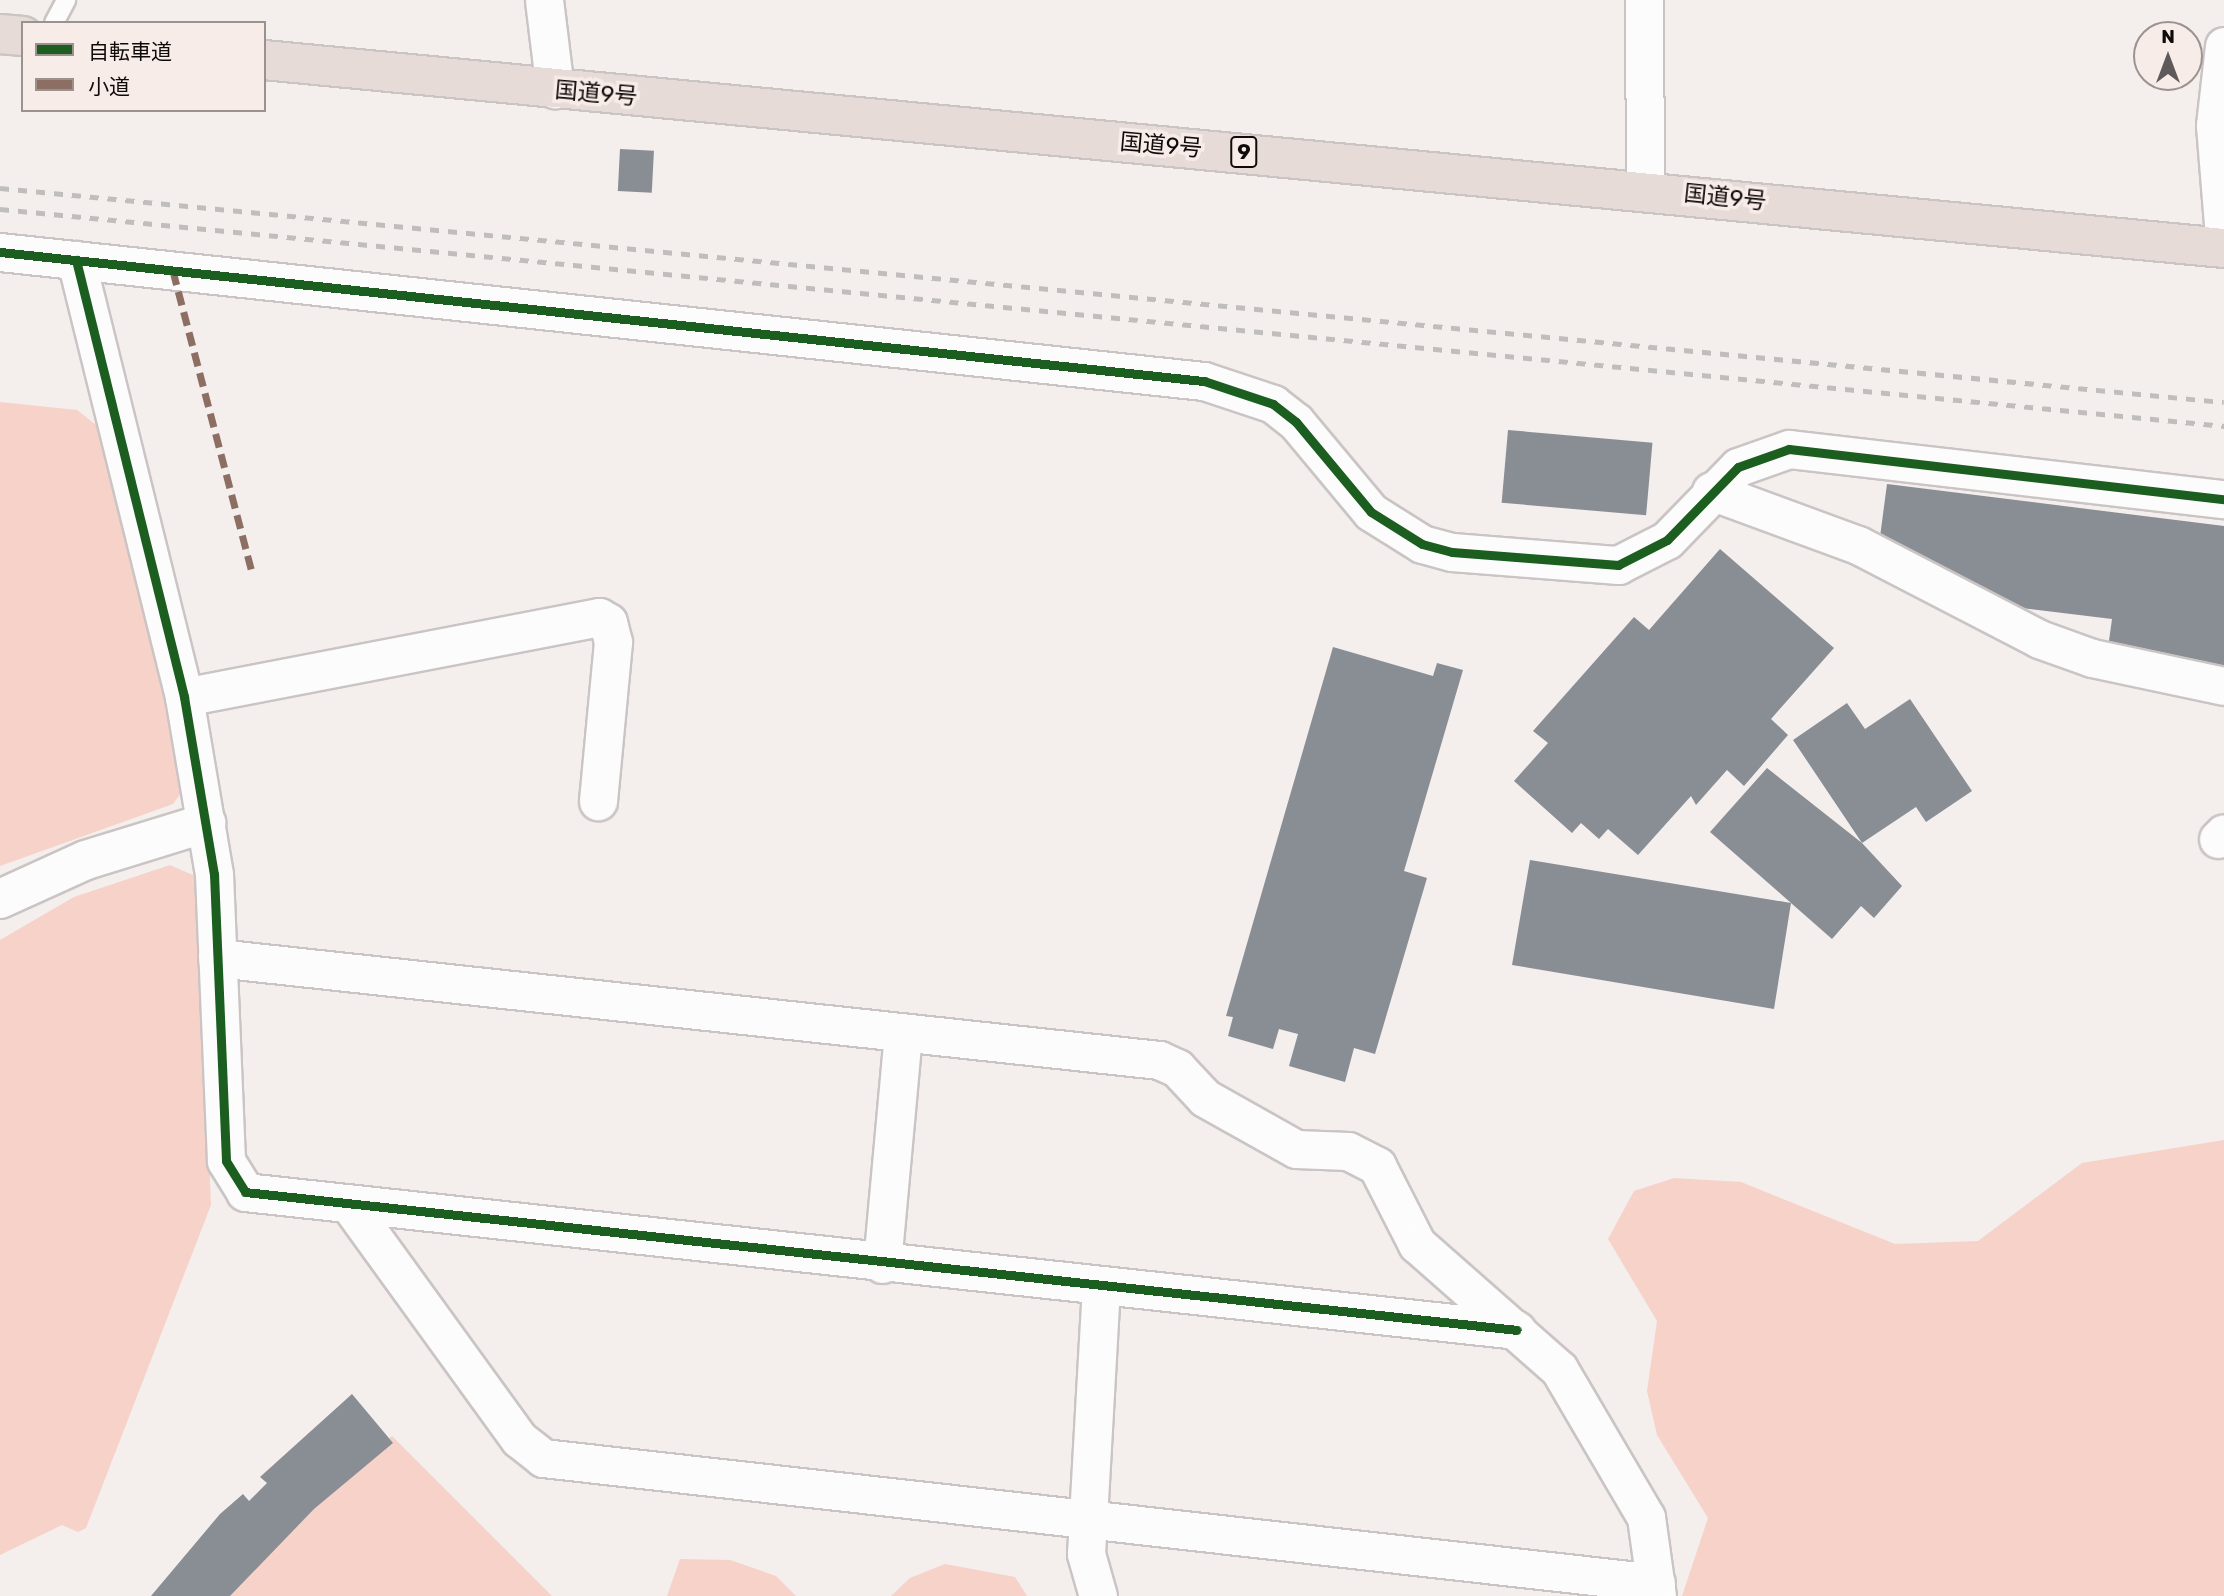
<!DOCTYPE html>
<meta charset="utf-8">
<style>
body{margin:0}
#map{position:relative;width:2224px;height:1596px;overflow:hidden;background:#f4eeec;font-family:Rubik,"Noto Sans JP",sans-serif}
div>[style]{position:absolute}
.green>*{inset:0;background:#f6d2c9}
.building>*{inset:0;background:#898e95;transform-origin:0 0}
.roads{filter:drop-shadow(2px 0 #cac5c4) drop-shadow(-2px 0 #cac5c4) drop-shadow(0 2px #cac5c4) drop-shadow(0 -2px #cac5c4)}
.lane>*{height:18px;margin:-9px;padding:0 9px;transform-origin:9px;border-radius:9px;background:#fdfcfc}
.street>*{height:37px;margin:-18.5px;padding:0 18.5px;transform-origin:18.5px;border-radius:18.5px;background:#fdfcfc}
.secondary>*{height:38px;margin:-19px;padding:0 19px;transform-origin:19px;border-radius:19px;background:#fdfcfc}
.highway>*{height:38px;margin:-19px;padding:0 19px;transform-origin:19px;border-radius:19px;background:#e7dbd8}
.rail>*{height:5px;margin-top:-2.5px;transform-origin:0;background:repeating-linear-gradient(90deg,#bfbebc 0 9px,transparent 0 18px)}
.quiet>*{height:7px;margin-top:-3.5px;transform-origin:0;background:repeating-linear-gradient(90deg,#8d6e63 0 14px,transparent 0 21px)}
.cycleway>*{height:9px;margin:-4.5px;padding:0 4.5px;transform-origin:4.5px;border-radius:4.5px;background:#1b5e20}
span{translate:-50% -50%;white-space:nowrap;text-align:center;line-height:1.15;-webkit-text-stroke:7px #f8ece9;paint-order:stroke}
.shield-label span{padding:2px 5px;background:#f8ece9;border:2px solid;border-radius:5px;-webkit-text-stroke-width:0}
.shield-label{font-size:21px;color:#0f0b0a;font-weight:700}
.street-label{font-size:23px;color:#0f0b0a}
.legend{position:absolute;left:21px;top:21px;width:245px;height:91px;box-sizing:border-box;background:#f8ece9;border:2px solid #9b9290;margin:0;padding:9px 12px;list-style:none;font-size:21px;color:#0f0b0a}
.legend li{display:flex;align-items:center;gap:14px;height:35px}
.legend b{width:35px;border:2px solid #9b9290}
.north{position:absolute;left:2133px;top:21px;width:70px;height:70px;box-sizing:border-box;background:#f8ece9;border:2px solid #9b9290;border-radius:50%;rotate:0deg;font-size:19px;font-weight:700;line-height:28px;text-align:center;color:#0f0b0a}
.north::after{content:'';display:block;margin:auto;width:24px;height:32px;background:#5f5a59;clip-path:polygon(50% 0,100% 100%,50% 72%,0 100%)}
</style>
<div id="map">
<div class="green">
<div style="clip-path:polygon(0 402px,77px 410px,105px 432px,189px 782px,173px 804px,0 866px)"></div>
<div style="clip-path:polygon(170px 865px,197px 877px,211px 1205px,86px 1528px,78px 1532px,62px 1525px,0 1555px,0 940px,74px 897px)"></div>
<div style="clip-path:polygon(2224px 1140px,2224px 1596px,1682px 1596px,1708px 1518px,1657px 1435px,1647px 1391px,1657px 1321px,1608px 1239px,1634px 1191px,1674px 1178px,1741px 1182px,1895px 1244px,1978px 1241px,2082px 1163px)"></div>
<div style="clip-path:polygon(392px 1436px,552px 1596px,225px 1596px,324px 1494px)"></div>
<div style="clip-path:polygon(680px 1559px,730px 1560px,776px 1576px,796px 1596px,667px 1596px)"></div>
<div style="clip-path:polygon(945px 1564px,1015px 1577px,1027px 1596px,891px 1596px,910px 1578px)"></div>
</div>
<div class="building">
<div style="left:620px;top:149px;width:34px;height:42px;rotate:3deg"></div>
<div style="left:1508px;top:430px;width:145px;height:73px;rotate:5deg"></div>
<div style="clip-path:polygon(1887px 484px,2224px 526px,2224px 670px,2107px 655px,2112px 619px,2013px 607px,1878px 552px)"></div>
<div style="clip-path:polygon(1720px 549px,1834px 648px,1771px 719px,1788px 735px,1744px 786px,1727px 770px,1696px 805px,1691px 796px,1638px 855px,1608px 829px,1599px 839px,1581px 823px,1572px 833px,1514px 781px,1548px 743px,1533px 731px,1634px 617px,1649px 630px)"></div>
<div style="clip-path:polygon(1333px 647px,1433px 676px,1437px 663px,1463px 670px,1404px 871px,1427px 878px,1375px 1054px,1354px 1048px,1345px 1082px,1289px 1066px,1298px 1034px,1279px 1029px,1273px 1049px,1228px 1036px,1233px 1017px,1226px 1016px)"></div>
<div style="clip-path:polygon(1910px 699px,1972px 791px,1926px 822px,1916px 807px,1862px 843px,1793px 740px,1847px 703px,1865px 729px)"></div>
<div style="clip-path:polygon(1767px 768px,1862px 843px,1902px 886px,1874px 918px,1861px 906px,1832px 939px,1791px 903px,1774px 1009px,1512px 965px,1530px 860px,1791px 903px,1710px 832px)"></div>
<div style="clip-path:polygon(352px 1394px,393px 1443px,314px 1509px,230px 1596px,151px 1596px,220px 1514px,243px 1494px,249px 1501px,267px 1483px,260px 1477px)"></div>
</div>
<div class="roads">
<div class="lane">
<div style="left:54px;top:23px;width:26px;rotate:-62deg"></div>
</div>
<div class="street">
<div style="left:544px;top:0;width:90px;rotate:83deg"></div>
<div style="left:1644px;top:0;width:189px;rotate:89.7deg"></div>
<div style="left:2224px;top:46px;width:80px;rotate:96.5deg"></div>
<div style="left:2215px;top:125px;width:113px;rotate:85.4deg"></div>
<div style="left:0;top:252px;width:1211px;rotate:6.12deg"></div>
<div style="left:1204px;top:381px;width:73px;rotate:18.4deg"></div>
<div style="left:1273px;top:404px;width:29px;rotate:38deg"></div>
<div style="left:1296px;top:422px;width:117px;rotate:50.2deg"></div>
<div style="left:1371px;top:512px;width:60px;rotate:32.1deg"></div>
<div style="left:1422px;top:544px;width:31px;rotate:15deg"></div>
<div style="left:1452px;top:552px;width:167px;rotate:4.5deg"></div>
<div style="left:1618px;top:565px;width:55px;rotate:-27deg"></div>
<div style="left:1667px;top:540px;width:102px;rotate:-45.8deg"></div>
<div style="left:1738px;top:467px;width:54px;rotate:-19.4deg"></div>
<div style="left:1789px;top:449px;width:438px;rotate:6.6deg"></div>
<div style="left:76px;top:260px;width:450px;rotate:76.1deg"></div>
<div style="left:184px;top:697px;width:180px;rotate:80.4deg"></div>
<div style="left:214px;top:874px;width:287px;rotate:87.6deg"></div>
<div style="left:226px;top:1161px;width:36px;rotate:58deg"></div>
<div style="left:245px;top:1192px;width:1279px;rotate:6.19deg"></div>
<div style="left:1711px;top:491px;width:157px;rotate:20.2deg"></div>
<div style="left:1858px;top:545px;width:204px;rotate:27.4deg"></div>
<div style="left:2039px;top:639px;width:56px;rotate:19.7deg"></div>
<div style="left:2092px;top:658px;width:135px;rotate:12deg"></div>
<div style="left:184px;top:697px;width:423px;rotate:-10.9deg"></div>
<div style="left:599px;top:617px;width:10px;rotate:29deg"></div>
<div style="left:608px;top:622px;width:21px;rotate:76deg"></div>
<div style="left:613px;top:642px;width:160px;rotate:95.4deg"></div>
<div style="left:2218px;top:839px;width:8px;rotate:-45deg"></div>
<div style="left:217px;top:958px;width:948px;rotate:6.18deg"></div>
<div style="left:1159px;top:1060px;width:20px;rotate:24deg"></div>
<div style="left:1177px;top:1068px;width:41px;rotate:47deg"></div>
<div style="left:1205px;top:1098px;width:104px;rotate:29.3deg"></div>
<div style="left:1296px;top:1149px;width:52px;rotate:2.2deg"></div>
<div style="left:1348px;top:1151px;width:33px;rotate:27deg"></div>
<div style="left:1377px;top:1166px;width:88px;rotate:62.9deg"></div>
<div style="left:1417px;top:1244px;width:189px;rotate:41.4deg"></div>
<div style="left:1559px;top:1369px;width:172px;rotate:59.6deg"></div>
<div style="left:1646px;top:1517px;width:80px;rotate:82.1deg"></div>
<div style="left:351px;top:1207px;width:286px;rotate:54.1deg"></div>
<div style="left:519px;top:1439px;width:31px;rotate:38deg"></div>
<div style="left:543px;top:1458px;width:1120px;rotate:6.41deg"></div>
<div style="left:882px;top:1264px;width:232px;rotate:-84.8deg"></div>
<div style="left:1098px;top:1596px;width:44px;rotate:-105.9deg"></div>
<div style="left:1086px;top:1554px;width:268px;rotate:-86.8deg"></div>
</div>
<div class="secondary">
<div style="left:0;top:899px;width:94px;rotate:-24.4deg"></div>
<div style="left:86px;top:860px;width:126px;rotate:-17.1deg"></div>
</div>
<div class="highway">
<div style="left:0;top:34px;width:23px;rotate:5deg"></div>
<div style="left:264px;top:60px;width:1969px;rotate:5.48deg"></div>
</div>
</div>
<div class="rail">
<div style="left:0;top:188px;width:2234px;rotate:5.5deg"></div>
<div style="left:0;top:209px;width:2235px;rotate:5.57deg"></div>
</div>
<div class="quiet">
<div style="left:173px;top:271px;width:314px;rotate:75.3deg"></div>
</div>
<div class="cycleway">
<div style="left:0;top:252px;width:1211px;rotate:6.12deg"></div>
<div style="left:1204px;top:381px;width:73px;rotate:18.4deg"></div>
<div style="left:1273px;top:404px;width:29px;rotate:38deg"></div>
<div style="left:1296px;top:422px;width:117px;rotate:50.2deg"></div>
<div style="left:1371px;top:512px;width:60px;rotate:32.1deg"></div>
<div style="left:1422px;top:544px;width:31px;rotate:15deg"></div>
<div style="left:1452px;top:552px;width:167px;rotate:4.5deg"></div>
<div style="left:1618px;top:565px;width:55px;rotate:-27deg"></div>
<div style="left:1667px;top:540px;width:102px;rotate:-45.8deg"></div>
<div style="left:1738px;top:467px;width:54px;rotate:-19.4deg"></div>
<div style="left:1789px;top:449px;width:438px;rotate:6.6deg"></div>
<div style="left:76px;top:260px;width:450px;rotate:76.1deg"></div>
<div style="left:184px;top:697px;width:180px;rotate:80.4deg"></div>
<div style="left:214px;top:874px;width:287px;rotate:87.6deg"></div>
<div style="left:226px;top:1161px;width:36px;rotate:58deg"></div>
<div style="left:245px;top:1192px;width:1279px;rotate:6.19deg"></div>
</div>
<div class="shield-label">
<span style="left:1244px;top:152px">9</span>
</div>
<div class="street-label">
<span style="left:596px;top:93px;rotate:5deg">国道9号</span>
<span style="left:1161px;top:145px;rotate:5deg">国道9号</span>
<span style="left:1725px;top:197px;rotate:6deg">国道9号</span>
</div>
<ul class="legend">
<li><b style="height:9px;background:#1b5e20"></b>自転車道</li>
<li><b style="height:9px;background:#8d6e63"></b>小道</li>
</ul>
<div class="north">N</div>
</div>
